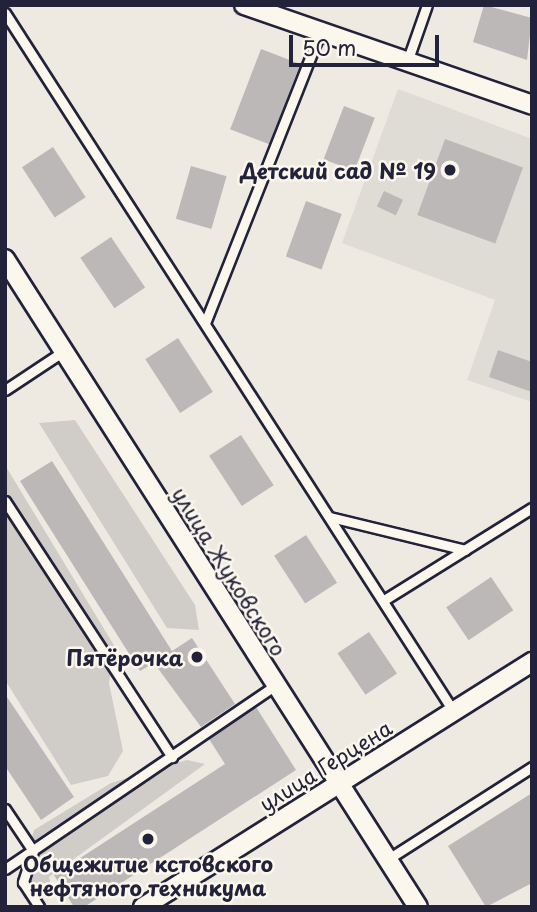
<!DOCTYPE html>
<meta charset="utf-8">
<style>
body{margin:0}
#map{position:relative;width:537px;height:912px;overflow:hidden;background:#eeeae2;font-family:"Playpen Sans",sans-serif}
div>[style]{position:absolute}
.built>*{inset:0;background:#dfdbd5}
.green>*{inset:0;background:#d0cdc9}
.building>*{inset:0;background:#bcb8b8;transform-origin:0 0}
.roads{filter:drop-shadow(2px 0 #22223b) drop-shadow(-2px 0 #22223b) drop-shadow(0 2px #22223b) drop-shadow(0 -2px #22223b)}
.service>*{height:9px;margin:-4.5px;padding:0 4.5px;transform-origin:4.5px;border-radius:4.5px;background:#fbf7ec}
.minor>*{height:18px;margin:-9px;padding:0 9px;transform-origin:9px;border-radius:9px;background:#fbf7ec}
.dots>*{width:19px;height:19px;translate:-50% -50%;box-sizing:border-box;border:4px solid #fbf7ec;border-radius:50%}
span{translate:-50% -50%;white-space:nowrap;text-align:center;line-height:1.15;-webkit-text-stroke:5px #fbf7ec;paint-order:stroke}
.poi-label{font-size:21px;color:#22223b;font-weight:700}
.right{translate:-100% -50%;text-align:right}
.street-label{font-size:21px;color:#22223b}
.frame{position:absolute;inset:0;border:7px solid #22223b;pointer-events:none}
.scale{position:absolute;left:289px;top:35px;width:150px;height:32px;box-sizing:border-box;border:4px solid #22223b;border-top:0;padding-left:9px;font-size:21px;line-height:24px;white-space:nowrap;color:#22223b;-webkit-text-stroke:5px #fbf7ec;paint-order:stroke}
</style>
<div id="map">
<div class="built">
<div style="clip-path:polygon(398px 89px,532px 139px,532px 402px,467px 380px,495px 300px,342px 243px)"></div>
</div>
<div class="green">
<div style="clip-path:polygon(75px 420px,195px 605px,199px 630px,167px 628px,39px 423px)"></div>
<div style="clip-path:polygon(5px 465px,115px 647px,109px 683px,123px 751px,108px 776px,71px 785px,5px 680px)"></div>
<div style="clip-path:polygon(187px 760px,205px 764px,49px 877px,54px 896px,24px 898px,19px 879px,34px 830px,111px 783px)"></div>
</div>
<div class="building">
<div style="clip-path:polygon(484px 5px,532px 18px,527px 60px,473px 42px)"></div>
<div style="left:261px;top:49px;width:42px;height:86px;rotate:21deg"></div>
<div style="left:344px;top:106px;width:33px;height:57px;rotate:21deg"></div>
<div style="left:445px;top:139px;width:83px;height:81px;rotate:20deg"></div>
<div style="left:53px;top:147px;width:60px;height:37px;rotate:57deg"></div>
<div style="left:191px;top:166px;width:37px;height:55px;rotate:16deg"></div>
<div style="left:384px;top:191px;width:21px;height:17px;rotate:25deg"></div>
<div style="left:306px;top:201px;width:38px;height:59px;rotate:20deg"></div>
<div style="left:111px;top:237px;width:61px;height:37px;rotate:56deg"></div>
<div style="left:178px;top:338px;width:64px;height:39px;rotate:57deg"></div>
<div style="clip-path:polygon(498px 350px,532px 362px,532px 392px,489px 377px)"></div>
<div style="left:241px;top:435px;width:60px;height:38px;rotate:57deg"></div>
<div style="clip-path:polygon(52px 461px,172px 651px,192px 638px,235px 704px,201px 727px,154px 663px,140px 671px,20px 481px)"></div>
<div style="left:306px;top:535px;width:57px;height:38px;rotate:57deg"></div>
<div style="left:491px;top:577px;width:40px;height:54px;rotate:56deg"></div>
<div style="left:369px;top:632px;width:50px;height:38px;rotate:56deg"></div>
<div style="clip-path:polygon(5px 694px,74px 797px,41px 820px,5px 766px)"></div>
<div style="clip-path:polygon(256px 707px,296px 770px,84px 907px,74px 907px,54px 875px,225px 764px,209px 739px)"></div>
<div style="clip-path:polygon(532px 793px,532px 883px,486px 907px,448px 846px)"></div>
</div>
<div class="roads">
<div class="service">
<div style="left:5px;top:13px;width:831px;rotate:57.29deg"></div>
<div style="left:407px;top:62px;width:60px;rotate:-70.7deg"></div>
<div style="left:205px;top:323px;width:313px;rotate:-68.4deg"></div>
<div style="left:5px;top:390px;width:71px;rotate:-33.5deg"></div>
<div style="left:5px;top:501px;width:306px;rotate:56.9deg"></div>
<div style="left:330px;top:517px;width:139px;rotate:13.7deg"></div>
<div style="left:384px;top:600px;width:174px;rotate:-31.9deg"></div>
<div style="left:5px;top:809px;width:50px;rotate:56.3deg"></div>
<div style="left:33px;top:851px;width:33px;rotate:108deg"></div>
<div style="left:23px;top:882px;width:30px;rotate:57deg"></div>
<div style="left:388px;top:859px;width:171px;rotate:-32.6deg"></div>
<div style="left:5px;top:869px;width:328px;rotate:-34.2deg"></div>
</div>
<div class="minor">
<div style="left:244px;top:5px;width:305px;rotate:19.1deg"></div>
<div style="left:5px;top:259px;width:768px;rotate:57.49deg"></div>
<div style="left:143px;top:907px;width:460px;rotate:-32.2deg"></div>
</div>
</div>
<div class="dots">
<div style="left:450px;top:170px;background:#22223b"></div>
<div style="left:197px;top:657px;background:#22223b"></div>
<div style="left:148px;top:839px;background:#22223b"></div>
</div>
<div class="poi-label">
<span class="right" style="left:436px;top:170px">Детский сад № 19</span>
<span class="right" style="left:183px;top:657px">Пятёрочка</span>
<span style="left:148px;top:875px">Общежитие кстовского<br>нефтяного техникума</span>
</div>
<div class="street-label">
<span style="left:230px;top:571px;rotate:58deg">улица Жуковского</span>
<span style="left:325px;top:765px;rotate:-32deg">улица Герцена</span>
</div>
<div class="frame"></div>
<div class="scale">50 m</div>
</div>
